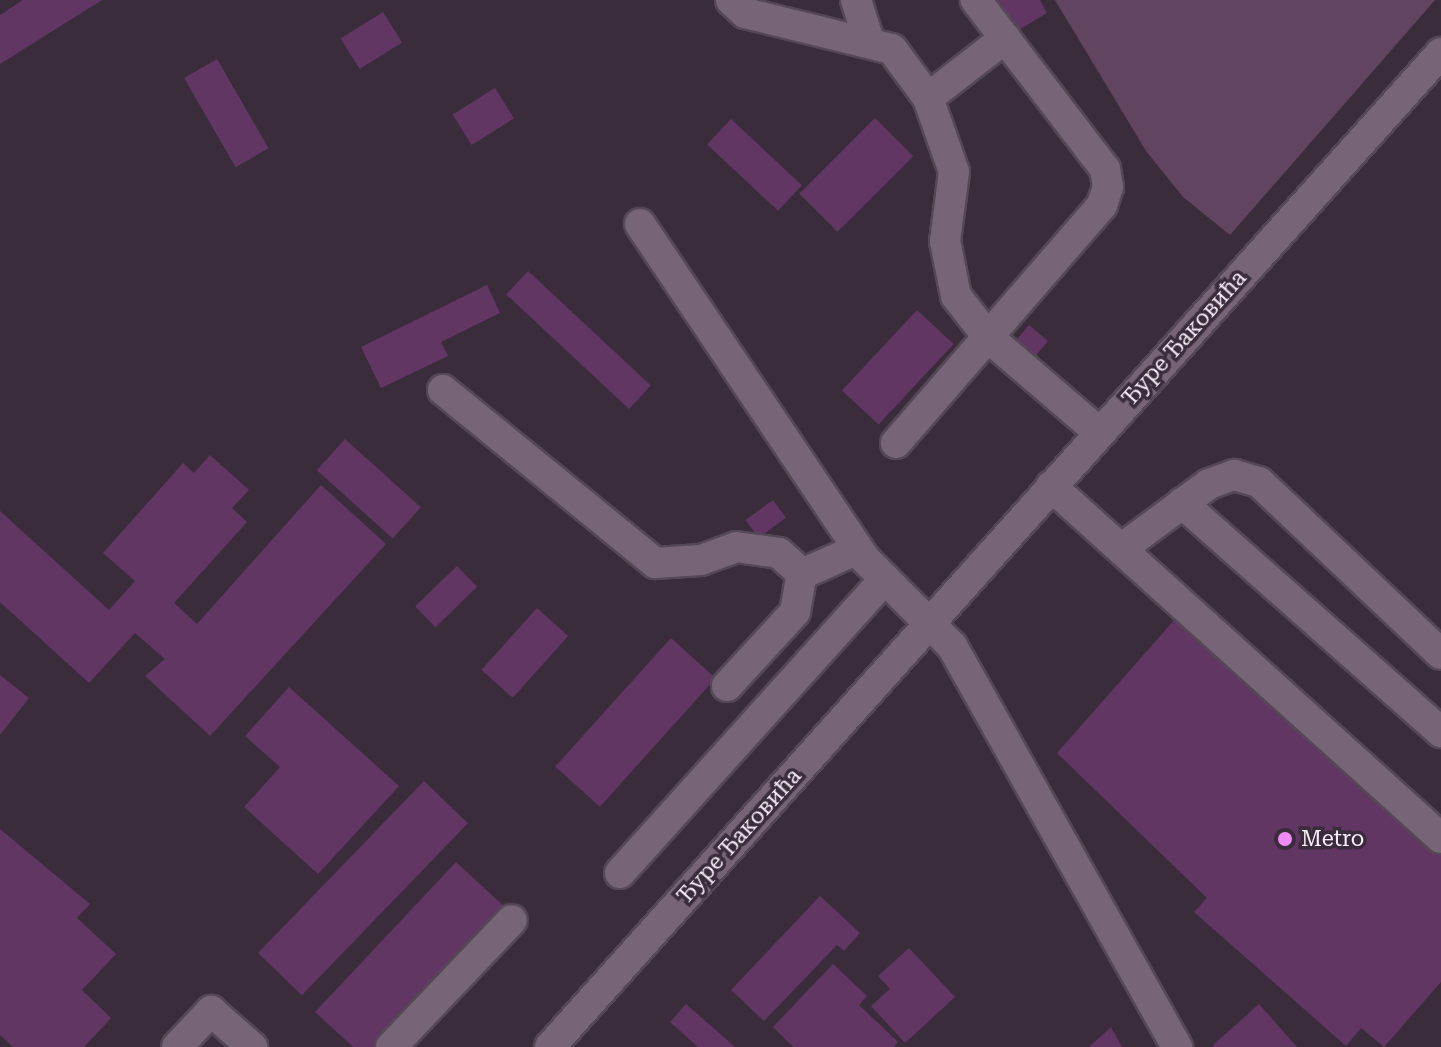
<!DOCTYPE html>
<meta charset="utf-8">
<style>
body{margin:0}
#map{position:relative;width:1441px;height:1047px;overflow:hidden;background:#3b2c3c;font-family:"Roboto Serif",serif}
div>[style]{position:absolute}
.green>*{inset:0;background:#604460}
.building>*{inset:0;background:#613663;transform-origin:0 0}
.roads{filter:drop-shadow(2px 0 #554856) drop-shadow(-2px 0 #554856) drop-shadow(0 2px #554856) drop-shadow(0 -2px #554856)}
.minor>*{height:30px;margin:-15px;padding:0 15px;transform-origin:15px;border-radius:15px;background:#776577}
.dots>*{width:22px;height:22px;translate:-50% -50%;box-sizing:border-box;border:4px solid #3b2c3c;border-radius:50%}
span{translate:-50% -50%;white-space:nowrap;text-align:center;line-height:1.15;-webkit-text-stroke:7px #3b2c3c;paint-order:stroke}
.street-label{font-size:22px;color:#f8eef8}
.poi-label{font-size:22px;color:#f8eef8}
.left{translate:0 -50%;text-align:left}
</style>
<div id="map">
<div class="green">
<div style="clip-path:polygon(1055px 0,1435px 0,1230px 235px,1183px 197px,1146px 151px)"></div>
</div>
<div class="building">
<div style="clip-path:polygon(23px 0,102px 0,0 64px,0 15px)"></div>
<div style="clip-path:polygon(998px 0,1040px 0,1047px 13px,1017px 31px)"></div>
<div style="left:383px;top:12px;width:36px;height:50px;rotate:58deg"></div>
<div style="left:217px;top:59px;width:103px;height:38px;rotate:60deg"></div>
<div style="left:495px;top:88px;width:36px;height:50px;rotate:58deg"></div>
<div style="left:875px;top:118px;width:54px;height:107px;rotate:45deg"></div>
<div style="left:731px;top:119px;width:97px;height:35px;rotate:43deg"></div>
<div style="left:528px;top:271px;width:168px;height:32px;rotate:43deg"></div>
<div style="clip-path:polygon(487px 285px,500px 313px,441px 342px,448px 356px,381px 388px,361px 347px)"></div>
<div style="left:917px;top:310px;width:50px;height:110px;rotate:43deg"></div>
<div style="left:1029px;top:325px;width:25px;height:19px;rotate:40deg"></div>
<div style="left:345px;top:439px;width:102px;height:42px;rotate:42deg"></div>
<div style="clip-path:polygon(210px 455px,249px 490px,232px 508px,247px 522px,174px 603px,197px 624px,321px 485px,386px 544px,210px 736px,145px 676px,165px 659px,135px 633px,89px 683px,0 602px,0 511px,109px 610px,135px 581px,103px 553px,183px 463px,194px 473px)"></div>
<div style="left:773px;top:500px;width:22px;height:34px;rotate:54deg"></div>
<div style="left:457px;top:566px;width:29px;height:58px;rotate:46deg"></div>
<div style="left:537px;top:608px;width:42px;height:83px;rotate:42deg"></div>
<div style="clip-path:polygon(1176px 618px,1441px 850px,1441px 982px,1384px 1047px,1361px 1028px,1346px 1046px,1194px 912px,1207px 898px,1057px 753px)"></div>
<div style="left:671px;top:638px;width:60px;height:173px;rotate:42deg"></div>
<div style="clip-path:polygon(0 675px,29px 698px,0 735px)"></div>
<div style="clip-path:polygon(289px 687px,399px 786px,318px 874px,244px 807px,280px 767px,245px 736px)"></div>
<div style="left:424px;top:781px;width:61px;height:239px;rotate:44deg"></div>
<div style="clip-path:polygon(0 829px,90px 904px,77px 918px,116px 954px,82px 990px,111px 1018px,84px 1047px,13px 1047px,0 1035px)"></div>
<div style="clip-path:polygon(456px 862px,508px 910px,380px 1047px,353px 1047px,315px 1012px)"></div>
<div style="clip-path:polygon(820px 896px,860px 933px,844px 951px,837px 945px,764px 1021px,731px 990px)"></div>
<div style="clip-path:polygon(909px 948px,955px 997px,905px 1043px,871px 1006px,890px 989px,878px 976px)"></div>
<div style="clip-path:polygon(833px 964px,867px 996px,859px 1005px,898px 1042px,894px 1047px,793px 1047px,773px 1027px)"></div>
<div style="clip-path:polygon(686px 1004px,735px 1047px,698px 1047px,670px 1022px)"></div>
<div style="clip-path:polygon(1259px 1004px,1297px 1047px,1214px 1047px,1213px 1045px)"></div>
<div style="clip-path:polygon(1111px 1027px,1122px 1047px,1089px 1047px)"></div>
</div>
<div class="roads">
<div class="minor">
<div style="left:731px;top:0;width:19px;rotate:43deg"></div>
<div style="left:745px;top:13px;width:151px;rotate:13.8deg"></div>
<div style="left:892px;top:49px;width:61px;rotate:53.7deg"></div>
<div style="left:928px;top:98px;width:78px;rotate:70.6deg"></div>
<div style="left:954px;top:172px;width:70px;rotate:97.4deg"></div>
<div style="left:945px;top:241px;width:56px;rotate:78.7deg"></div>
<div style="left:956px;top:296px;width:52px;rotate:52deg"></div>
<div style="left:988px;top:337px;width:146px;rotate:40.6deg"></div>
<div style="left:856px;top:0;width:43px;rotate:72.4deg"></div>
<div style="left:928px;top:98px;width:98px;rotate:-37.9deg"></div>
<div style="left:640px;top:224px;width:404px;rotate:56.1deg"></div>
<div style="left:865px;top:559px;width:123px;rotate:45deg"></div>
<div style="left:952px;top:646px;width:460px;rotate:60.7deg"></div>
<div style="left:443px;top:390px;width:274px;rotate:39.2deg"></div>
<div style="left:655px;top:563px;width:46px;rotate:-3.7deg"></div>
<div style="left:701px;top:560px;width:37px;rotate:-20deg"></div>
<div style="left:736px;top:547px;width:43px;rotate:7.9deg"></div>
<div style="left:779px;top:553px;width:31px;rotate:42deg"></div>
<div style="left:802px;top:574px;width:61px;rotate:-24.1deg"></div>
<div style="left:896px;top:443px;width:315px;rotate:-49.1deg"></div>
<div style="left:1102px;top:205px;width:19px;rotate:-72deg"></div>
<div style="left:1108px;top:187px;width:18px;rotate:-99deg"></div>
<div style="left:1105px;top:169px;width:213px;rotate:-127.4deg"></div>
<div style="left:1051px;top:486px;width:525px;rotate:42.07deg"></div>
<div style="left:1182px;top:503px;width:346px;rotate:41.5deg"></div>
<div style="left:1121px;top:549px;width:109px;rotate:-36.5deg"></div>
<div style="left:1209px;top:484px;width:27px;rotate:-20deg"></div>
<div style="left:1234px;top:475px;width:26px;rotate:16deg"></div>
<div style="left:1259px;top:482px;width:250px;rotate:43.4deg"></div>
<div style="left:727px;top:686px;width:100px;rotate:-47.4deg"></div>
<div style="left:795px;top:612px;width:39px;rotate:-80deg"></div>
<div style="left:620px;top:873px;width:396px;rotate:-48deg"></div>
<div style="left:177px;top:1047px;width:50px;rotate:-46.6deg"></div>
<div style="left:211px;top:1011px;width:55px;rotate:41.3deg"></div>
<div style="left:391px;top:1047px;width:175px;rotate:-46.4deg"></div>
<div style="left:550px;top:1047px;width:1335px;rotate:-48.13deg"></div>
</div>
</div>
<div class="dots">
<div style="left:1285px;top:839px;background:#f08bf5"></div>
</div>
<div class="street-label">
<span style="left:1184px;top:338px;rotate:-48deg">Ђуре Ђаковића</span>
<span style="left:739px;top:836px;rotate:-48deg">Ђуре Ђаковића</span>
</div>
<div class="poi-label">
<span class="left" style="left:1301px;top:839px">Metro</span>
</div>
</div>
